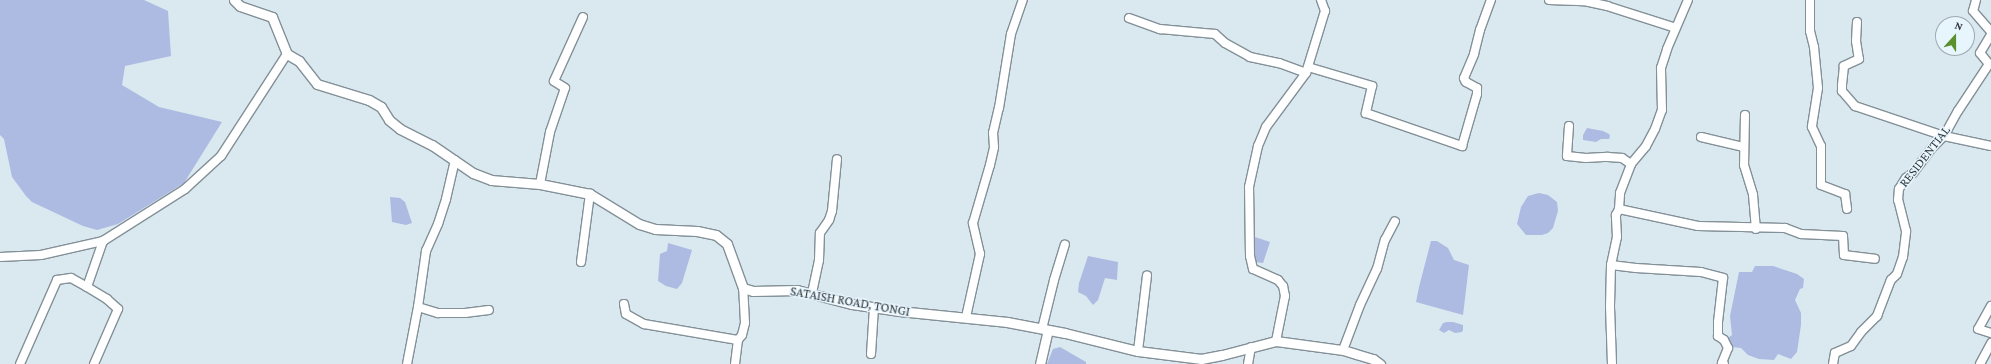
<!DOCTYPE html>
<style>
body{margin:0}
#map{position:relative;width:1991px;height:364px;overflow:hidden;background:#dae8f0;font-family:"Crimson Pro",serif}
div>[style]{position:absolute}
.water>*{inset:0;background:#adbbe2}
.roads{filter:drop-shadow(1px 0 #839097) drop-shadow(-1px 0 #839097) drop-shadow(0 1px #839097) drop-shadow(0 -1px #839097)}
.minor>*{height:8px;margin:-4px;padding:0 4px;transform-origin:4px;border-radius:4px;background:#fff}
.tertiary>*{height:9px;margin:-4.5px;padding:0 4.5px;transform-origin:4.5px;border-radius:4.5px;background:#fff}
span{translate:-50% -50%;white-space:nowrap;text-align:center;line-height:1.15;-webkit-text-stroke:3px #e7f5fd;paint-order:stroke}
.street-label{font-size:13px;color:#33383b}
.north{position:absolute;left:1935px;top:16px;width:40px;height:40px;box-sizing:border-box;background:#e7f5fd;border:1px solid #9fa9af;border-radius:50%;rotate:21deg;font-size:11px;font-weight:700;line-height:16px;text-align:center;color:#33383b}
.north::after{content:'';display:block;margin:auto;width:14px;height:18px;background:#5a912d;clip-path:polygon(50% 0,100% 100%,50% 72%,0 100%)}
</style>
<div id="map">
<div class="water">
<div style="clip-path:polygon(0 0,144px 0,168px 11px,171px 56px,125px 66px,122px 85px,159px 107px,222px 122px,184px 183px,118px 224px,97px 230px,83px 226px,32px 202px,26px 196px,12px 177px,4px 139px,0 135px)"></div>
<div style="clip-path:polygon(1587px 128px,1603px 131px,1609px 134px,1610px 136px,1609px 139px,1601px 139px,1596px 142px,1583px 140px,1583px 135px)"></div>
<div style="clip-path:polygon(1539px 193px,1548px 195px,1557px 202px,1558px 211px,1555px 221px,1553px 228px,1548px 233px,1542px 235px,1526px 235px,1517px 224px,1521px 207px,1528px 196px)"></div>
<div style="clip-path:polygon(390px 197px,400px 198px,405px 202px,412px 223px,406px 225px,392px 222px)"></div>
<div style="clip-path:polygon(1252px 236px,1270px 242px,1263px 263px,1255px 262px)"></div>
<div style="clip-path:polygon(1431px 241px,1437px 241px,1448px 248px,1454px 260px,1469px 265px,1463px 315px,1416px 302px,1419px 287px)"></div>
<div style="clip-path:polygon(668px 243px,692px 250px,682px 283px,677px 289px,666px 286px,658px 281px,660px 254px,667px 251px)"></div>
<div style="clip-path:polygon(1088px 256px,1118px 262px,1117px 280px,1105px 278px,1098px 300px,1093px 305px,1086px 296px,1078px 292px,1079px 283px)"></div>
<div style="clip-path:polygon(1755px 266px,1773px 266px,1797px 274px,1804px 279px,1803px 288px,1800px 289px,1795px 300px,1801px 313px,1801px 325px,1797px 352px,1791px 359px,1778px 354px,1774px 360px,1759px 359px,1748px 355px,1741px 348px,1732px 347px,1728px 338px,1732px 335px,1730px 316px,1739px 272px,1752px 272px)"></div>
<div style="clip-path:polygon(1447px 322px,1453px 322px,1463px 325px,1463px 330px,1462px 332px,1455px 333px,1449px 330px,1444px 333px,1439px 330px,1443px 323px)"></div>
<div style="clip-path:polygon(1060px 347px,1086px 362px,1086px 364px,1047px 364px,1053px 349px)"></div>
</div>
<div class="roads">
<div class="minor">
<div style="left:1549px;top:0;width:35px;rotate:2deg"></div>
<div style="left:1584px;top:1px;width:24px;rotate:12deg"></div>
<div style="left:1607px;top:6px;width:72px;rotate:17.7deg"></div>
<div style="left:1810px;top:0;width:31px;rotate:90deg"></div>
<div style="left:1810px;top:31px;width:16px;rotate:76deg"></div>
<div style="left:1814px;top:47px;width:41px;rotate:84.4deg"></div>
<div style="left:1818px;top:88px;width:39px;rotate:99deg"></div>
<div style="left:1812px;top:127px;width:21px;rotate:65deg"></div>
<div style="left:1821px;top:146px;width:39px;rotate:90deg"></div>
<div style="left:1821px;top:185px;width:26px;rotate:21deg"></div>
<div style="left:1845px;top:194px;width:15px;rotate:82deg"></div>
<div style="left:1976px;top:0;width:11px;rotate:105deg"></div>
<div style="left:1973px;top:11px;width:28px;rotate:49deg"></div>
<div style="left:1129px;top:18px;width:33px;rotate:20deg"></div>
<div style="left:1160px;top:29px;width:55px;rotate:5.2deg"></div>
<div style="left:1215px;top:34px;width:13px;rotate:42deg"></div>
<div style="left:1225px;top:43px;width:29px;rotate:29deg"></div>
<div style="left:1250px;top:57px;width:30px;rotate:12deg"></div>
<div style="left:1279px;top:63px;width:29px;rotate:20deg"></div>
<div style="left:1857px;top:22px;width:19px;rotate:93deg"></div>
<div style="left:1856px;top:41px;width:18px;rotate:81deg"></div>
<div style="left:1859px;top:59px;width:17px;rotate:155deg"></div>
<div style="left:1844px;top:66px;width:20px;rotate:96deg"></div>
<div style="left:1842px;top:86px;width:5px;rotate:90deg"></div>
<div style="left:1842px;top:91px;width:20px;rotate:49deg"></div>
<div style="left:1855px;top:106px;width:94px;rotate:18.6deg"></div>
<div style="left:1944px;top:136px;width:48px;rotate:12deg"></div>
<div style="left:1308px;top:67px;width:67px;rotate:16.5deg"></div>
<div style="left:1372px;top:86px;width:28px;rotate:103deg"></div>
<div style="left:1366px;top:113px;width:102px;rotate:19deg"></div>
<div style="left:1462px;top:146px;width:54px;rotate:-73.9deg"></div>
<div style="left:1477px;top:94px;width:6px;rotate:-90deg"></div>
<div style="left:1477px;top:88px;width:13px;rotate:-151deg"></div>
<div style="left:1466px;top:82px;width:4px;rotate:-117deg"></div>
<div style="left:1464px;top:78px;width:26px;rotate:-67deg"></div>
<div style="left:1474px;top:54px;width:25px;rotate:-76deg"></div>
<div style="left:1480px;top:30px;width:32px;rotate:-70deg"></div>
<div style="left:1745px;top:115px;width:50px;rotate:91.1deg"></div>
<div style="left:1744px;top:165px;width:31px;rotate:73deg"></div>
<div style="left:1753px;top:195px;width:34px;rotate:85deg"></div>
<div style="left:1569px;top:126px;width:30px;rotate:94deg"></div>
<div style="left:1567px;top:156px;width:19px;rotate:6deg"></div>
<div style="left:1586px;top:158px;width:22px;rotate:-3deg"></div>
<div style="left:1608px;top:157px;width:14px;rotate:4deg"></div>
<div style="left:1622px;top:158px;width:11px;rotate:34deg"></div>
<div style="left:1701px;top:137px;width:43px;rotate:13.4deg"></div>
<div style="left:540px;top:184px;width:53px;rotate:-79.1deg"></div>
<div style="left:550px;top:132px;width:46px;rotate:-71.2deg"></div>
<div style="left:565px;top:88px;width:13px;rotate:-148deg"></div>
<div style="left:554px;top:81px;width:70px;rotate:-65.6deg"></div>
<div style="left:1619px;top:209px;width:81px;rotate:12.1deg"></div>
<div style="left:1698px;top:226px;width:87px;rotate:1.3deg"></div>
<div style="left:1785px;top:228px;width:17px;rotate:21deg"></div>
<div style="left:1801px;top:234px;width:42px;rotate:2.7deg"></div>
<div style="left:1843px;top:236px;width:19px;rotate:87deg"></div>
<div style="left:1844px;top:255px;width:31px;rotate:7deg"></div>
<div style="left:0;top:257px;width:41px;rotate:-2.8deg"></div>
<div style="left:41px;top:255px;width:64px;rotate:-12.7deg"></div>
<div style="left:103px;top:241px;width:97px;rotate:-32.4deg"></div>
<div style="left:185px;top:189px;width:49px;rotate:-42.5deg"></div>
<div style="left:221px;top:156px;width:121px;rotate:-57.1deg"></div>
<div style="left:581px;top:262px;width:69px;rotate:-82.5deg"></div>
<div style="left:1611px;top:265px;width:25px;rotate:7deg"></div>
<div style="left:1636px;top:268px;width:65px;rotate:3.5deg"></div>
<div style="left:1701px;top:272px;width:23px;rotate:15deg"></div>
<div style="left:1723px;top:278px;width:44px;rotate:96.5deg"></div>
<div style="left:1718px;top:322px;width:14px;rotate:90deg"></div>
<div style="left:1718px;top:336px;width:7px;rotate:34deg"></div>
<div style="left:1724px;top:340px;width:9px;rotate:63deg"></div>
<div style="left:1728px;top:348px;width:16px;rotate:112deg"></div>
<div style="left:1722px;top:363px;width:2px;rotate:27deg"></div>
<div style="left:812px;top:293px;width:34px;rotate:-78deg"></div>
<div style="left:819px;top:260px;width:27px;rotate:-88deg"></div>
<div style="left:820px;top:233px;width:16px;rotate:-55deg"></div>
<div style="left:829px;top:220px;width:9px;rotate:-72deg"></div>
<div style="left:832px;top:211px;width:52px;rotate:-84.5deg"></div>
<div style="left:624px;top:304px;width:10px;rotate:79deg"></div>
<div style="left:626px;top:314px;width:21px;rotate:29deg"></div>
<div style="left:644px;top:324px;width:95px;rotate:9.7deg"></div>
<div style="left:1991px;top:306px;width:26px;rotate:119deg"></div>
<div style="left:1978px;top:329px;width:14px;rotate:17deg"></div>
<div style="left:418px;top:307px;width:21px;rotate:17deg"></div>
<div style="left:438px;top:313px;width:27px"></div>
<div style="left:465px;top:313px;width:24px;rotate:-7deg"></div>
<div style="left:966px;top:317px;width:65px;rotate:-77.5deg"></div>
<div style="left:980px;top:254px;width:32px;rotate:-103deg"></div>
<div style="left:973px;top:223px;width:60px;rotate:-73.7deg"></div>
<div style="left:990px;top:165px;width:18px;rotate:-77deg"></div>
<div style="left:994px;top:147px;width:14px;rotate:-94deg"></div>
<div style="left:993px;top:133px;width:26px;rotate:-77deg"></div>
<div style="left:999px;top:108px;width:75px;rotate:-80.8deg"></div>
<div style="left:1011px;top:34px;width:36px;rotate:-71deg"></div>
<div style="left:1042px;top:329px;width:50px;rotate:-76.2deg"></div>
<div style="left:1054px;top:280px;width:37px;rotate:-73deg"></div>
<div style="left:1276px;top:341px;width:46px;rotate:-78.7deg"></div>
<div style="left:1285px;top:296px;width:10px;rotate:-101deg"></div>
<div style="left:1283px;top:286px;width:8px;rotate:-130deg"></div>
<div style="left:1278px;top:280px;width:27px;rotate:-156deg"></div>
<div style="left:1253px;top:269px;width:13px;rotate:-103deg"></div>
<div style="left:1250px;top:256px;width:69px;rotate:-90.8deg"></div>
<div style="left:1249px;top:187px;width:42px;rotate:-77.6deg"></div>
<div style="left:1258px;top:146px;width:21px;rotate:-67deg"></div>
<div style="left:1266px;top:127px;width:67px;rotate:-53.5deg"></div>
<div style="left:1306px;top:73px;width:65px;rotate:-73deg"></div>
<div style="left:1325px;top:11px;width:12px;rotate:-110deg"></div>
<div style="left:1343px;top:350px;width:48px;rotate:-69.3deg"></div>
<div style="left:1360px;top:305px;width:40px;rotate:-65deg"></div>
<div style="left:1377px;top:269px;width:30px;rotate:-75deg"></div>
<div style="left:1385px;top:240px;width:21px;rotate:-62deg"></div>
<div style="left:1138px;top:351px;width:76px;rotate:-83.2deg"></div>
<div style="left:871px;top:354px;width:46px;rotate:-86.3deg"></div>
<div style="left:20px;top:364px;width:92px;rotate:-66.2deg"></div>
<div style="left:57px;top:280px;width:14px;rotate:-8deg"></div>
<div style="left:71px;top:278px;width:18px;rotate:29deg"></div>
<div style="left:94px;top:364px;width:60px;rotate:-66.4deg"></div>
<div style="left:118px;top:309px;width:15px;rotate:-138deg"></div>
<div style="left:107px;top:299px;width:23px;rotate:-149deg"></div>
<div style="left:87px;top:287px;width:49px;rotate:-70.8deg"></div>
<div style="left:407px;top:364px;width:58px;rotate:-79.1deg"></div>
<div style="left:418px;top:307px;width:57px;rotate:-81.9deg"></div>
<div style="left:426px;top:251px;width:30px;rotate:-66deg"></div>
<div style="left:438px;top:224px;width:26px;rotate:-72deg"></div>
<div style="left:446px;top:199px;width:40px;rotate:-77deg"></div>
<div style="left:735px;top:364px;width:24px;rotate:-83deg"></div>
<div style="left:738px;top:340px;width:6px;rotate:-51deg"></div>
<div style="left:742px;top:335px;width:12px;rotate:-76deg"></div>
<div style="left:745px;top:323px;width:35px;rotate:-93deg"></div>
<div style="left:1248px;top:364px;width:17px;rotate:-80deg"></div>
<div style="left:1612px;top:364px;width:58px;rotate:-92deg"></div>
<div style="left:1610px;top:306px;width:41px;rotate:-88.6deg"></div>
<div style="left:1611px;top:265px;width:29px;rotate:-78deg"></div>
<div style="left:1617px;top:237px;width:22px;rotate:-93deg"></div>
<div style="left:1616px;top:215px;width:7px;rotate:-63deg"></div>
<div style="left:1619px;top:209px;width:16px;rotate:-86deg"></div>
<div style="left:1620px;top:193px;width:31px;rotate:-69deg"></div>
<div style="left:1631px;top:164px;width:23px;rotate:-50deg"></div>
<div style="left:1646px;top:146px;width:19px;rotate:-62deg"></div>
<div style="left:1655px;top:129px;width:20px;rotate:-70deg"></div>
<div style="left:1662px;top:110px;width:42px;rotate:-91.4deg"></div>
<div style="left:1661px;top:68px;width:20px;rotate:-72deg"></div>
<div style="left:1667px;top:49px;width:53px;rotate:-66.8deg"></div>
<div style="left:1833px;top:364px;width:11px;rotate:-80deg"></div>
<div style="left:1835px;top:353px;width:17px;rotate:-24deg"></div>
<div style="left:1851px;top:346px;width:17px;rotate:-54deg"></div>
<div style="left:1861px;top:332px;width:23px;rotate:-45deg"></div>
<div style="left:1877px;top:316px;width:39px;rotate:-69deg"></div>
<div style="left:1891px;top:280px;width:8px;rotate:-45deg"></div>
<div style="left:1897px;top:274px;width:18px;rotate:-71deg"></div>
<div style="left:1903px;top:257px;width:26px;rotate:-83deg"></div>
<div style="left:1906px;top:231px;width:32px;rotate:-104deg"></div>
<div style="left:1898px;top:200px;width:11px;rotate:-85deg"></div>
<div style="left:1899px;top:189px;width:13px;rotate:-58deg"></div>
<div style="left:1906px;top:178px;width:9px;rotate:-36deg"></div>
<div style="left:1913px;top:173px;width:31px;rotate:-53deg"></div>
<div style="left:1932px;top:148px;width:17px;rotate:-45deg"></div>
<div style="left:1944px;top:136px;width:29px;rotate:-61deg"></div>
<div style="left:1958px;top:111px;width:56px;rotate:-56.6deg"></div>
<div style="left:1989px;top:64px;width:14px;rotate:-129deg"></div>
<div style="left:1980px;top:53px;width:21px;rotate:-59deg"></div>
<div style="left:1980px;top:364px;width:24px;rotate:-62deg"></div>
</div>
<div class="tertiary">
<div style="left:234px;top:0;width:8px;rotate:45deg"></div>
<div style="left:240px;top:6px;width:34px;rotate:19deg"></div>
<div style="left:272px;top:17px;width:40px;rotate:68deg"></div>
<div style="left:287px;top:54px;width:14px;rotate:30deg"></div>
<div style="left:299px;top:61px;width:29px;rotate:52deg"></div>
<div style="left:317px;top:84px;width:54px;rotate:17.1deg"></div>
<div style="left:369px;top:100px;width:14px;rotate:30deg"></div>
<div style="left:381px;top:107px;width:15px;rotate:58deg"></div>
<div style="left:389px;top:120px;width:14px;rotate:39deg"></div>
<div style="left:400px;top:129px;width:36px;rotate:27deg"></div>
<div style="left:432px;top:145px;width:50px;rotate:34.3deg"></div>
<div style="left:473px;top:173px;width:19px;rotate:21deg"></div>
<div style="left:491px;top:180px;width:49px;rotate:4.7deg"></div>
<div style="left:540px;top:184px;width:51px;rotate:11.3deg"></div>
<div style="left:590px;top:194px;width:57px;rotate:31.5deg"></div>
<div style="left:639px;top:224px;width:17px;rotate:17deg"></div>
<div style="left:655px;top:229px;width:42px;rotate:2.7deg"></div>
<div style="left:697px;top:231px;width:19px;rotate:12deg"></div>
<div style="left:716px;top:235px;width:14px;rotate:39deg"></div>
<div style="left:727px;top:244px;width:47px;rotate:70deg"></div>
<div style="left:743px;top:288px;width:10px;rotate:17deg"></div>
<div style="left:753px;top:291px;width:44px;rotate:-1.3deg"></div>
<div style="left:797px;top:290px;width:57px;rotate:14.3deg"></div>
<div style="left:852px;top:304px;width:48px;rotate:8.5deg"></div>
<div style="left:899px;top:311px;width:109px;rotate:5.8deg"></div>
<div style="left:1007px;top:322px;width:59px;rotate:10.7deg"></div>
<div style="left:1065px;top:333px;width:75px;rotate:13.9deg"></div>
<div style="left:1138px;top:351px;width:64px;rotate:7.2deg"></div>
<div style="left:1201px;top:359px;width:21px;rotate:-11deg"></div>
<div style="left:1222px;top:355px;width:56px;rotate:-14.5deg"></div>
<div style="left:1276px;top:341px;width:68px;rotate:7.7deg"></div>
<div style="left:1343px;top:350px;width:31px;rotate:17deg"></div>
<div style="left:1373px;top:359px;width:9px;rotate:36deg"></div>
<div style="left:1040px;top:364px;width:35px;rotate:-77deg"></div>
</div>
</div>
<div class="street-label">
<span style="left:1925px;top:157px;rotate:-52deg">RESIDENTIAL</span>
<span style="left:850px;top:302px;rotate:10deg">SATAISH ROAD, TONGI</span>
</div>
<div class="north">N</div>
</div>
